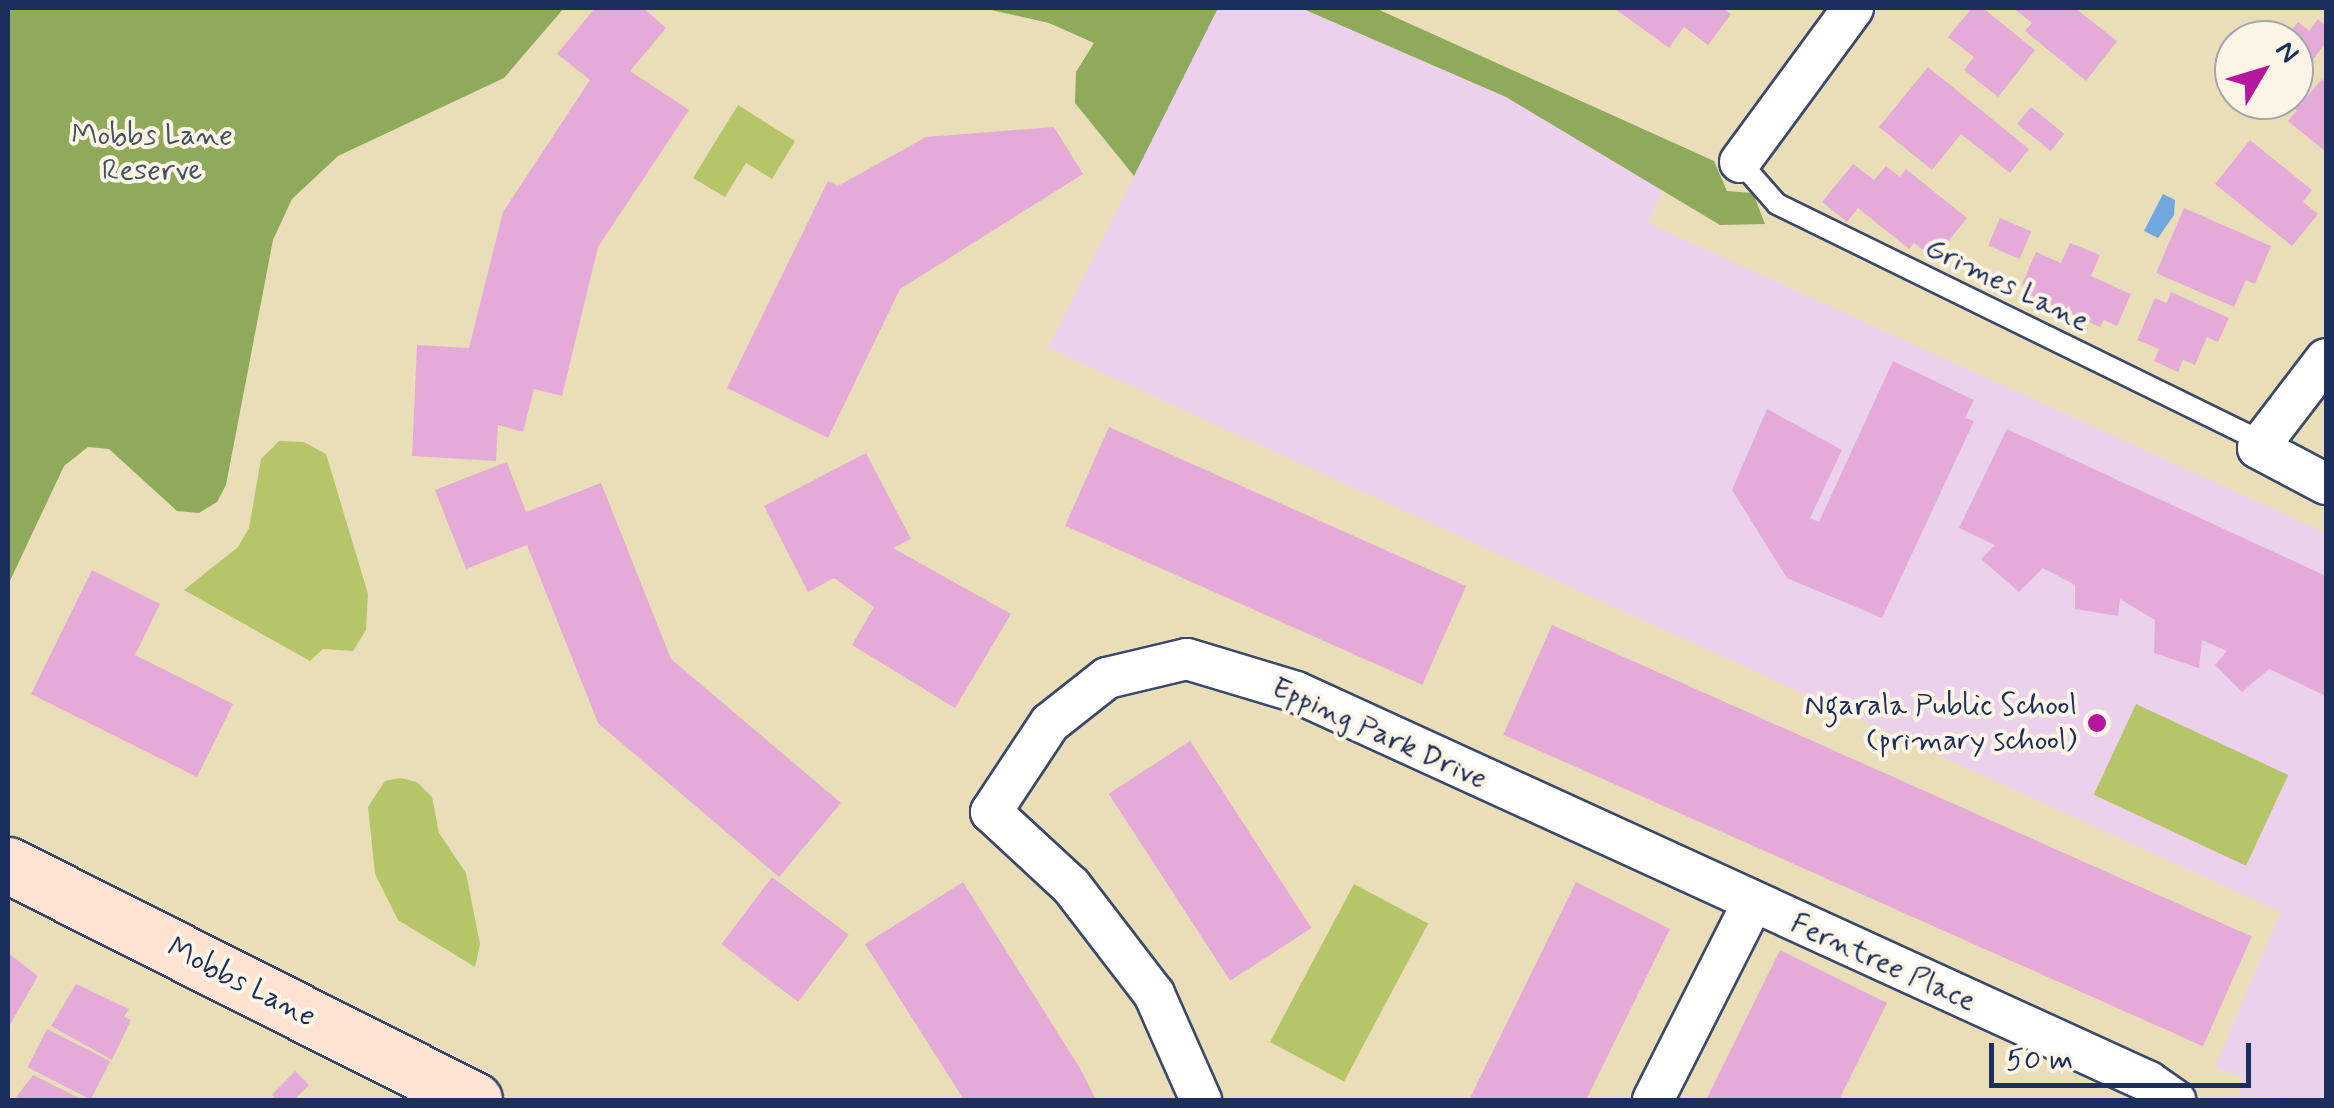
<!DOCTYPE html>
<style>
body{margin:0}
#map{position:relative;width:2334px;height:1108px;overflow:hidden;background:#eadeb9;font-family:Mynerve,sans-serif}
div>[style]{position:absolute}
.built>*{inset:0;background:#ebd1eb}
.green>*{inset:0;background:#b6c567;transform-origin:0 0}
.forest>*{inset:0;background:#90aa5c}
.water>*{inset:0;background:#71a7df}
.building>*{inset:0;background:#e5abd8;transform-origin:0 0}
.roads{filter:drop-shadow(2px 0 #3a496c) drop-shadow(-2px 0 #3a496c) drop-shadow(0 2px #3a496c) drop-shadow(0 -2px #3a496c)}
.lane>*{height:20px;margin:-10px;padding:0 10px;transform-origin:10px;border-radius:10px;background:#fff}
.street>*{height:40px;margin:-20px;padding:0 20px;transform-origin:20px;border-radius:20px;background:#fff}
.secondary>*{height:55px;margin:-27.5px;padding:0 27.5px;transform-origin:27.5px;border-radius:27.5px;background:#fee3d2}
.dots>*{width:28px;height:28px;translate:-50% -50%;box-sizing:border-box;border:5px solid #fcf5e5;border-radius:50%}
span{translate:-50% -50%;white-space:nowrap;text-align:center;line-height:1.15;-webkit-text-stroke:8px #fcf5e5;paint-order:stroke}
.park-label{font-size:30px;color:#425460}
.street-label{font-size:30px;color:#1b2f5e}
.poi-label{font-size:30px;color:#1b2f5e}
.right{translate:-100% -50%;text-align:right}
.frame{position:absolute;inset:0;border:10px solid #1b2f5e;pointer-events:none}
.north{position:absolute;left:2214px;top:20px;width:100px;height:100px;box-sizing:border-box;background:#fcf5e5;border:2px solid #a2a6af;border-radius:50%;rotate:52deg;font-size:28px;font-weight:700;line-height:40px;text-align:center;color:#1b2f5e}
.north::after{content:'';display:block;margin:auto;width:35px;height:45px;background:#b5179e;clip-path:polygon(50% 0,100% 100%,50% 72%,0 100%)}
.scale{position:absolute;left:1989px;top:1043px;width:262px;height:45px;box-sizing:border-box;border:5px solid #1b2f5e;border-top:0;padding-left:12px;font-size:30px;line-height:35px;white-space:nowrap;color:#1b2f5e;-webkit-text-stroke:8px #fcf5e5;paint-order:stroke}
</style>
<div id="map">
<div class="built">
<div style="clip-path:polygon(1218px 8px,1301px 8px,1672px 169px,1648px 223px,2326px 533px,2326px 1100px,2239px 1095px,2242px 1077px,2215px 1067px,2281px 912px,1048px 348px)"></div>
</div>
<div class="green">
<div style="clip-path:polygon(738px 105px,795px 141px,772px 179px,746px 163px,725px 197px,693px 178px)"></div>
<div style="clip-path:polygon(279px 441px,304px 442px,326px 454px,368px 594px,366px 630px,353px 651px,323px 649px,310px 661px,184px 590px,238px 547px,249px 528px,261px 459px)"></div>
<div style="left:2136px;top:704px;width:168px;height:100px;rotate:25deg"></div>
<div style="clip-path:polygon(400px 778px,417px 782px,432px 797px,439px 833px,466px 873px,480px 944px,475px 967px,398px 920px,375px 874px,368px 807px,385px 781px)"></div>
<div style="left:1354px;top:884px;width:84px;height:179px;rotate:28deg"></div>
</div>
<div class="forest">
<div style="clip-path:polygon(8px 8px,564px 8px,504px 78px,338px 156px,292px 199px,273px 240px,226px 485px,217px 502px,199px 513px,177px 511px,109px 449px,88px 447px,64px 466px,8px 585px)"></div>
<div style="clip-path:polygon(982px 8px,1218px 8px,1134px 176px,1075px 103px,1076px 72px,1094px 43px,1049px 23px)"></div>
<div style="clip-path:polygon(1301px 8px,1375px 8px,1714px 161px,1727px 191px,1753px 193px,1765px 224px,1720px 225px,1506px 97px)"></div>
</div>
<div class="water">
<div style="clip-path:polygon(2163px 194px,2175px 200px,2174px 215px,2158px 238px,2144px 231px)"></div>
</div>
<div class="building">
<div style="clip-path:polygon(595px 8px,643px 8px,666px 28px,630px 71px,689px 110px,598px 247px,562px 396px,534px 389px,523px 432px,498px 425px,496px 461px,412px 456px,417px 345px,469px 348px,503px 212px,590px 80px,557px 54px)"></div>
<div style="clip-path:polygon(1614px 8px,1723px 8px,1731px 14px,1708px 45px,1684px 27px,1669px 48px)"></div>
<div style="clip-path:polygon(1972px 8px,1983px 8px,2035px 50px,1998px 97px,1964px 70px,1974px 57px,1948px 37px)"></div>
<div style="clip-path:polygon(2013px 8px,2075px 8px,2117px 41px,2086px 81px,2025px 31px,2032px 23px)"></div>
<div style="clip-path:polygon(2318px 19px,2326px 26px,2326px 42px,2312px 61px,2294px 40px,2284px 40px,2298px 22px,2309px 31px)"></div>
<div style="clip-path:polygon(1928px 67px,2029px 149px,2010px 173px,1961px 134px,1932px 170px,1879px 127px)"></div>
<div style="clip-path:polygon(2322px 79px,2326px 83px,2326px 152px,2288px 121px,2297px 110px,2290px 104px,2299px 92px,2306px 98px)"></div>
<div style="left:2031px;top:107px;width:43px;height:22px;rotate:39deg"></div>
<div style="clip-path:polygon(1054px 127px,1083px 174px,900px 289px,828px 438px,727px 388px,828px 181px,838px 186px,926px 137px)"></div>
<div style="clip-path:polygon(2250px 140px,2312px 190px,2303px 202px,2318px 214px,2292px 246px,2215px 184px)"></div>
<div style="clip-path:polygon(1853px 164px,1874px 180px,1886px 166px,1900px 177px,1906px 169px,1967px 218px,1934px 259px,1914px 243px,1909px 249px,1858px 208px,1847px 222px,1822px 202px)"></div>
<div style="clip-path:polygon(2184px 208px,2271px 246px,2255px 284px,2246px 280px,2234px 307px,2156px 273px)"></div>
<div style="left:2000px;top:218px;width:34px;height:30px;rotate:23deg"></div>
<div style="clip-path:polygon(2070px 243px,2100px 255px,2091px 276px,2131px 294px,2117px 326px,2104px 320px,2100px 327px,2028px 294px,2031px 288px,2022px 284px,2036px 252px,2061px 263px)"></div>
<div style="clip-path:polygon(2171px 292px,2229px 318px,2218px 342px,2207px 337px,2195px 365px,2183px 360px,2178px 372px,2154px 361px,2159px 349px,2137px 340px,2155px 298px,2167px 303px)"></div>
<div style="clip-path:polygon(1893px 361px,1974px 400px,1965px 418px,1974px 421px,1882px 618px,1787px 578px,1732px 490px,1767px 409px,1842px 450px,1810px 518px,1819px 522px)"></div>
<div style="left:1109px;top:427px;width:391px;height:108px;rotate:24deg"></div>
<div style="clip-path:polygon(2007px 429px,2326px 576px,2326px 696px,2269px 669px,2242px 692px,2215px 665px,2227px 651px,2202px 640px,2199px 668px,2154px 653px,2155px 620px,2120px 599px,2118px 616px,2075px 609px,2075px 585px,2043px 568px,2019px 592px,1981px 559px,1995px 545px,1959px 528px)"></div>
<div style="clip-path:polygon(866px 453px,911px 539px,893px 548px,1011px 614px,955px 708px,852px 645px,874px 607px,834px 578px,808px 592px,764px 506px)"></div>
<div style="clip-path:polygon(507px 462px,526px 512px,601px 483px,671px 659px,841px 803px,779px 877px,598px 723px,527px 545px,466px 569px,435px 490px)"></div>
<div style="clip-path:polygon(92px 570px,160px 604px,135px 655px,233px 704px,197px 777px,31px 694px)"></div>
<div style="left:1552px;top:625px;width:766px;height:120px;rotate:24deg"></div>
<div style="left:1190px;top:741px;width:223px;height:97px;rotate:57deg"></div>
<div style="left:772px;top:877px;width:96px;height:84px;rotate:37deg"></div>
<div style="clip-path:polygon(963px 882px,1081px 1070px,1096px 1100px,964px 1100px,865px 944px)"></div>
<div style="clip-path:polygon(1576px 882px,1670px 929px,1586px 1100px,1469px 1100px)"></div>
<div style="clip-path:polygon(1780px 950px,1887px 1003px,1839px 1100px,1706px 1100px)"></div>
<div style="clip-path:polygon(8px 953px,38px 976px,8px 1028px)"></div>
<div style="clip-path:polygon(76px 984px,129px 1009px,124px 1017px,131px 1020px,112px 1060px,51px 1026px)"></div>
<div style="left:47px;top:1029px;width:71px;height:43px;rotate:27deg"></div>
<div style="clip-path:polygon(295px 1071px,309px 1085px,294px 1100px,277px 1100px,272px 1095px)"></div>
<div style="clip-path:polygon(33px 1075px,83px 1100px,14px 1100px)"></div>
</div>
<div class="roads">
<div class="lane">
<div style="left:1740px;top:162px;width:56px;rotate:48.6deg"></div>
<div style="left:1777px;top:204px;width:522px;rotate:26.12deg"></div>
<div style="left:2246px;top:434px;width:18px;rotate:49deg"></div>
</div>
<div class="street">
<div style="left:1740px;top:162px;width:191px;rotate:-53.7deg"></div>
<div style="left:2326px;top:359px;width:112px;rotate:127.4deg"></div>
<div style="left:2258px;top:448px;width:77px;rotate:27.9deg"></div>
<div style="left:1201px;top:1100px;width:116px;rotate:-113.9deg"></div>
<div style="left:1154px;top:994px;width:136px;rotate:-127.5deg"></div>
<div style="left:1071px;top:886px;width:109px;rotate:-137.2deg"></div>
<div style="left:991px;top:812px;width:107px;rotate:-56.5deg"></div>
<div style="left:1050px;top:723px;width:73px;rotate:-38.3deg"></div>
<div style="left:1107px;top:678px;width:82px;rotate:-13.4deg"></div>
<div style="left:1187px;top:659px;width:114px;rotate:16.8deg"></div>
<div style="left:1296px;top:692px;width:938px;rotate:24.57deg"></div>
<div style="left:2149px;top:1082px;width:32px;rotate:35deg"></div>
<div style="left:1653px;top:1100px;width:220px;rotate:-63.2deg"></div>
</div>
<div class="secondary">
<div style="left:8px;top:865px;width:522px;rotate:26.76deg"></div>
</div>
</div>
<div class="dots">
<div style="left:2097px;top:723px;background:#b5179e"></div>
</div>
<div class="park-label">
<span style="left:152px;top:153px">Mobbs Lane<br>Reserve</span>
</div>
<div class="street-label">
<span style="left:2007px;top:285px;rotate:26deg">Grimes Lane</span>
<span style="left:1379px;top:734px;rotate:24deg">Epping Park Drive</span>
<span style="left:1883px;top:963px;rotate:24deg">Ferntree Place</span>
<span style="left:241px;top:983px;rotate:27deg">Mobbs Lane</span>
</div>
<div class="poi-label">
<span class="right" style="left:2077px;top:723px">Ngarala Public School<br>(primary school)</span>
</div>
<div class="frame"></div>
<div class="north">N</div>
<div class="scale">50 m</div>
</div>
